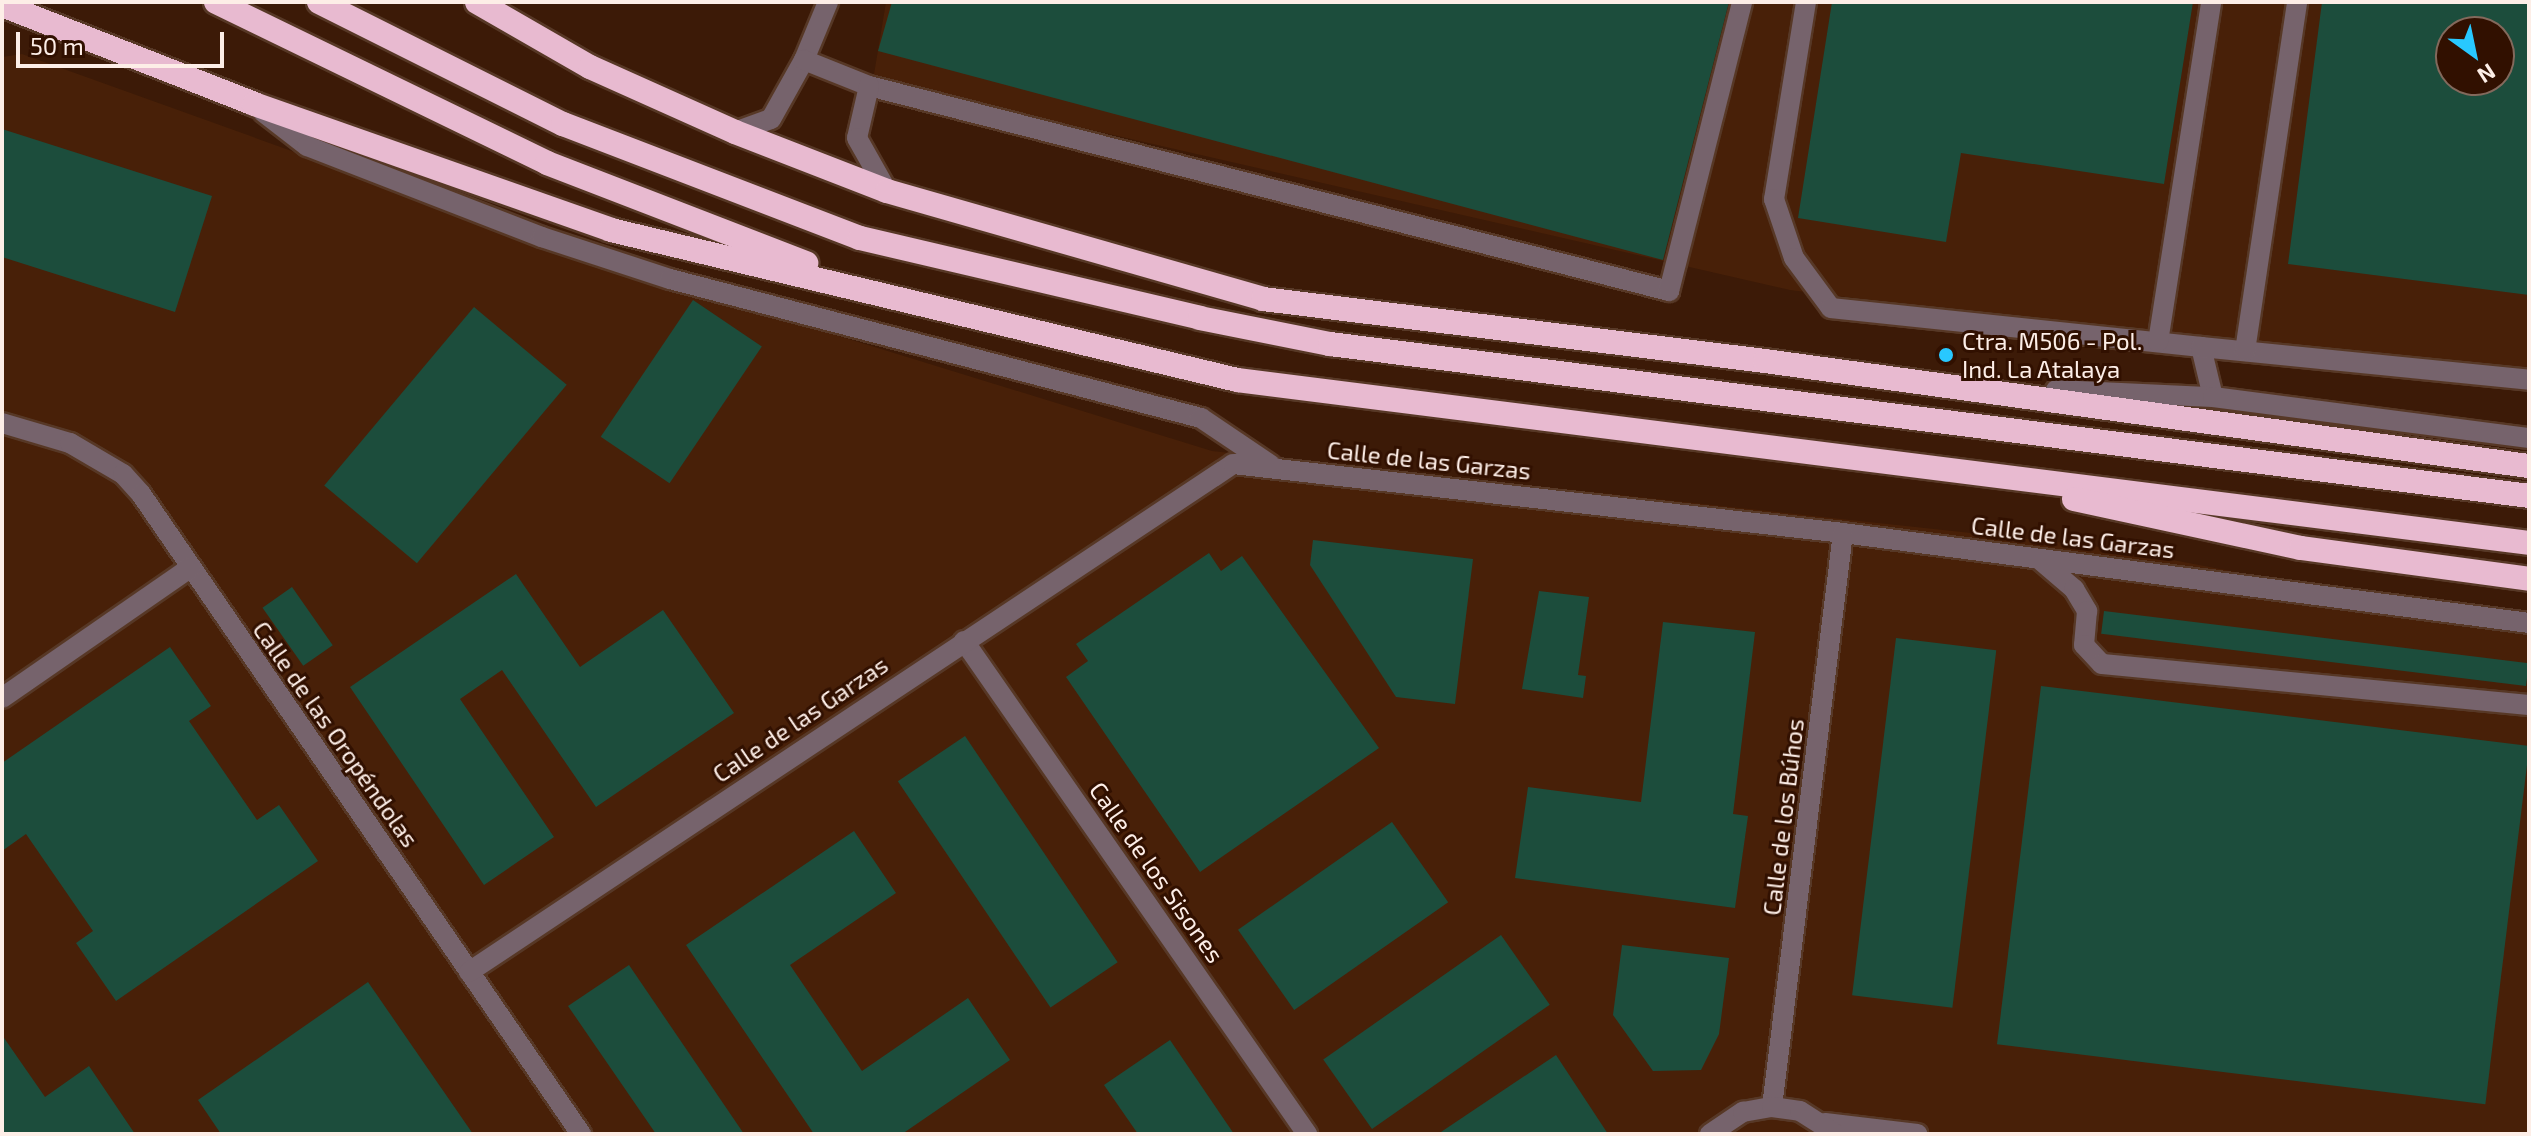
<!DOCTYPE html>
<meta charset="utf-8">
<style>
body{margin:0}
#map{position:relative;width:2531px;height:1136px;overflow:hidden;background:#3c1a07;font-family:"Exo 2",sans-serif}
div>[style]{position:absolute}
.built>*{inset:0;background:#482008}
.building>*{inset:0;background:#1c4d3c;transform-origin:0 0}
.roads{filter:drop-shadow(2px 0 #573826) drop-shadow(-2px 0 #573826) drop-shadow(0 2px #573826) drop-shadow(0 -2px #573826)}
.minor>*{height:20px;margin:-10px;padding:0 10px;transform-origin:10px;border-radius:10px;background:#76636c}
.highway>*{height:24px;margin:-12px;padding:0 12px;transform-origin:12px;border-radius:12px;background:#e8bad0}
.dots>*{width:22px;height:22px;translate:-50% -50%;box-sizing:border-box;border:4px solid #311000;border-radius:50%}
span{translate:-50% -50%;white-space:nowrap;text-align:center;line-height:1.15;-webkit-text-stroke:6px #311000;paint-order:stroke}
.poi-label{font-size:24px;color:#fdeee7}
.left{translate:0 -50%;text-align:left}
.street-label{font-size:24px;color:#fdeee7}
.frame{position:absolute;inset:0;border:4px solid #fdeee7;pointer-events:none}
.north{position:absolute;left:2435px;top:16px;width:80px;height:80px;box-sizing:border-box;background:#311000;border:2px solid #83695c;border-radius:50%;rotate:147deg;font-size:22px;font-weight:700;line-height:32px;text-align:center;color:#fdeee7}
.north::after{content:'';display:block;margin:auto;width:28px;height:36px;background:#28c8ff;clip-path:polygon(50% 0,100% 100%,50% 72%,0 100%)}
.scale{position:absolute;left:16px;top:32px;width:208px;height:36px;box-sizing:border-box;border:4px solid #fdeee7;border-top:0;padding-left:10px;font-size:24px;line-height:28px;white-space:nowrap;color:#fdeee7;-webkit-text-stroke:6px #311000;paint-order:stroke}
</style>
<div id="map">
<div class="built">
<div style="clip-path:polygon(evenodd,886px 2px,2529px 2px,2529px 383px,1790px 290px,873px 80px,886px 2px,2451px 32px,2499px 32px,2499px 80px,2451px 80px,2451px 32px)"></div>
<div style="clip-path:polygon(22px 54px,609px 265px,1212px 451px,2110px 548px,2529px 628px,2529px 1134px,2px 1134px,2px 57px)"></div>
</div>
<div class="building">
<div style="clip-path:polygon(892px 2px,1729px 2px,1663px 260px,878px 51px)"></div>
<div style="clip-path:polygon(1832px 2px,2193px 2px,2164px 184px,1961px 153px,1946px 242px,1798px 218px)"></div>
<div style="clip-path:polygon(evenodd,2322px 2px,2529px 2px,2529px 295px,2288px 264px,2322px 2px,2451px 32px,2499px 32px,2499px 80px,2451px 80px,2451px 32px)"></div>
<div style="clip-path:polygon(2px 129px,212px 196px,175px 312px,2px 257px)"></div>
<div style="left:693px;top:300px;width:83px;height:165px;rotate:34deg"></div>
<div style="left:474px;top:307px;width:121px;height:233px;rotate:40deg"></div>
<div style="clip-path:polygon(1313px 540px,1473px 559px,1455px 704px,1396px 697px,1310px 565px)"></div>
<div style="clip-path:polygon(1209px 553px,1221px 571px,1242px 556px,1379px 748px,1200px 872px,1066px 677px,1088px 661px,1076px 644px)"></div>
<div style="clip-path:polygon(516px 574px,580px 667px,663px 610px,734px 713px,596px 807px,502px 670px,460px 699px,554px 837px,484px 885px,350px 687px)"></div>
<div style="left:292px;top:587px;width:71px;height:36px;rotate:55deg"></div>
<div style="clip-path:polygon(1539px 591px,1589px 597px,1578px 675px,1586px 676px,1583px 698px,1522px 689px)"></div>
<div style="left:2104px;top:611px;width:428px;height:23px;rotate:7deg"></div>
<div style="clip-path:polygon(1663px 622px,1755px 632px,1733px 814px,1748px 816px,1735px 908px,1515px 878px,1528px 787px,1641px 802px)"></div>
<div style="left:1896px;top:638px;width:101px;height:360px;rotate:7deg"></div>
<div style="clip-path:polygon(170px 647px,211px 706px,189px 721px,257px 820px,279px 805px,318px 861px,116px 1001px,76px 943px,93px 931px,26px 834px,2px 851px,2px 763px)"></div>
<div style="left:2041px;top:686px;width:492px;height:361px;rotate:7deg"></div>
<div style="left:965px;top:736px;width:273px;height:81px;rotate:56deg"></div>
<div style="left:1392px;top:822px;width:98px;height:188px;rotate:55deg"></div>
<div style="clip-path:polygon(854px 831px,896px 893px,790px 965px,862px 1071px,968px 998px,1010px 1060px,902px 1134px,814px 1134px,686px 945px)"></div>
<div style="left:1501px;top:935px;width:85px;height:217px;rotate:55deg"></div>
<div style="clip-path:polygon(1622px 945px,1729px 958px,1719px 1034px,1701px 1070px,1653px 1071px,1613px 1015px)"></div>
<div style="clip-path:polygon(629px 965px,744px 1134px,656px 1134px,568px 1006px)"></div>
<div style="clip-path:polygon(368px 982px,473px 1134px,221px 1134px,198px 1100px)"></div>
<div style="clip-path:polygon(2px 1035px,45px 1097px,89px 1066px,135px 1134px,2px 1134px)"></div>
<div style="clip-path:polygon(1170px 1040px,1234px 1134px,1138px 1134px,1104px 1085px)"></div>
<div style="clip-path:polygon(1556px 1055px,1608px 1134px,1438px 1134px)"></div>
</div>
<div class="roads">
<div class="minor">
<div style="left:1806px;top:2px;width:200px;rotate:99.2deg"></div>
<div style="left:1774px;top:199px;width:62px;rotate:71.3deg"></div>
<div style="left:1794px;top:258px;width:62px;rotate:53.5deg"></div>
<div style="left:1831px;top:308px;width:372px;rotate:6deg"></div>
<div style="left:2201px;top:347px;width:51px;rotate:76.5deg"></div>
<div style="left:804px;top:60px;width:63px;rotate:-67.5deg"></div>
<div style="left:869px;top:86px;width:826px;rotate:14.37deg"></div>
<div style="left:1669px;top:291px;width:298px;rotate:-75.8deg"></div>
<div style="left:263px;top:112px;width:56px;rotate:37.7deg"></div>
<div style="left:307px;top:146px;width:252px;rotate:21.2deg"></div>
<div style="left:542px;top:237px;width:135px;rotate:18.2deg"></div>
<div style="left:670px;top:279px;width:549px;rotate:14.67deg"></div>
<div style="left:1201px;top:418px;width:84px;rotate:33.9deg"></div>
<div style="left:735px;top:132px;width:38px;rotate:-20deg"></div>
<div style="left:771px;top:119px;width:68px;rotate:-60.8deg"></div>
<div style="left:804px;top:60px;width:70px;rotate:21.8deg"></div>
<div style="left:869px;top:86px;width:53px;rotate:103deg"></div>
<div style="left:857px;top:138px;width:61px;rotate:60.5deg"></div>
<div style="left:2158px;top:342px;width:344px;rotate:-81.1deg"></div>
<div style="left:2201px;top:347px;width:330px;rotate:5.7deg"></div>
<div style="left:2245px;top:351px;width:353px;rotate:-81.5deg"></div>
<div style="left:2056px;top:390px;width:157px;rotate:2.6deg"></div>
<div style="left:2213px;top:397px;width:319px;rotate:7.4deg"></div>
<div style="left:2px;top:423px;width:71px;rotate:16.4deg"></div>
<div style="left:70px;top:443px;width:61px;rotate:30.3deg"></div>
<div style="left:123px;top:474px;width:27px;rotate:48deg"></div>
<div style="left:141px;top:494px;width:777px;rotate:55.49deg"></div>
<div style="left:2040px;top:560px;width:45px;rotate:40.5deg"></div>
<div style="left:2074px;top:589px;width:26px;rotate:59deg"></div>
<div style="left:2087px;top:611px;width:34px;rotate:95deg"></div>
<div style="left:2084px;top:645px;width:26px;rotate:47deg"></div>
<div style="left:2102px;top:664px;width:429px;rotate:5.5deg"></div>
<div style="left:964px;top:641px;width:601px;rotate:55.17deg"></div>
<div style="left:2px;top:698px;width:229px;rotate:-34.7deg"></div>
<div style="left:469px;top:972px;width:917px;rotate:-33.62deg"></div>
<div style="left:1233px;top:464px;width:614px;rotate:6.45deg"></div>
<div style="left:1843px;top:533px;width:692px;rotate:7.47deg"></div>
<div style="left:1772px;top:1107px;width:578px;rotate:-82.95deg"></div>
<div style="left:1825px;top:1123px;width:93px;rotate:6.8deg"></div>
<div style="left:1710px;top:1134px;width:40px;rotate:-34deg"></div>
<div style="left:1743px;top:1112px;width:29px;rotate:-10deg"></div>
<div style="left:1772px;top:1107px;width:28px;rotate:8deg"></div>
<div style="left:1800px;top:1111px;width:43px;rotate:32.6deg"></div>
</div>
<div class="highway">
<div style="left:216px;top:2px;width:368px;rotate:25.9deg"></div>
<div style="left:547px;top:163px;width:278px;rotate:21.1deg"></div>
<div style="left:319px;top:2px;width:273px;rotate:26.6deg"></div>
<div style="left:563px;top:124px;width:318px;rotate:21deg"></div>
<div style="left:860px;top:238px;width:349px;rotate:13.2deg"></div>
<div style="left:1200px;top:318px;width:133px;rotate:11.3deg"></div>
<div style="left:1330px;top:344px;width:1209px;rotate:7.22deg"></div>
<div style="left:477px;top:2px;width:130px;rotate:29.9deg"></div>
<div style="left:590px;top:67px;width:159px;rotate:24.1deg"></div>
<div style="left:735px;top:132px;width:163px;rotate:21.2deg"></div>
<div style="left:887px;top:191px;width:391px;rotate:16deg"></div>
<div style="left:1263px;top:299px;width:506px;rotate:7.04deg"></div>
<div style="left:1765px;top:361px;width:771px;rotate:7.83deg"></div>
<div style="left:2px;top:5px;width:271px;rotate:21.4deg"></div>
<div style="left:254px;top:104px;width:379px;rotate:19.4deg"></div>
<div style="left:611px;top:230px;width:644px;rotate:13.47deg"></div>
<div style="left:1237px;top:380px;width:1302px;rotate:7.19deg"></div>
<div style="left:2074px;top:499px;width:232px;rotate:12.2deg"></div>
<div style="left:2301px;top:548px;width:230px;rotate:7.7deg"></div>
</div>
</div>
<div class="dots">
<div style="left:1946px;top:355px;background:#28c8ff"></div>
</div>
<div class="poi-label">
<span class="left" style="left:1962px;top:355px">Ctra. M506 - Pol.<br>Ind. La Atalaya</span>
</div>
<div class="street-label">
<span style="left:1429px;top:460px;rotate:6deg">Calle de las Garzas</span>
<span style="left:2073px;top:537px;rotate:7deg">Calle de las Garzas</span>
<span style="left:800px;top:719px;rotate:-34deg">Calle de las Garzas</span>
<span style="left:336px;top:734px;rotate:55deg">Calle de las Oropéndolas</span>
<span style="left:1783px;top:817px;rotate:-83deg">Calle de los Búhos</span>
<span style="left:1157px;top:872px;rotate:55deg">Calle de los Sisones</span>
</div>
<div class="frame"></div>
<div class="north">N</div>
<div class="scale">50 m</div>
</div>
